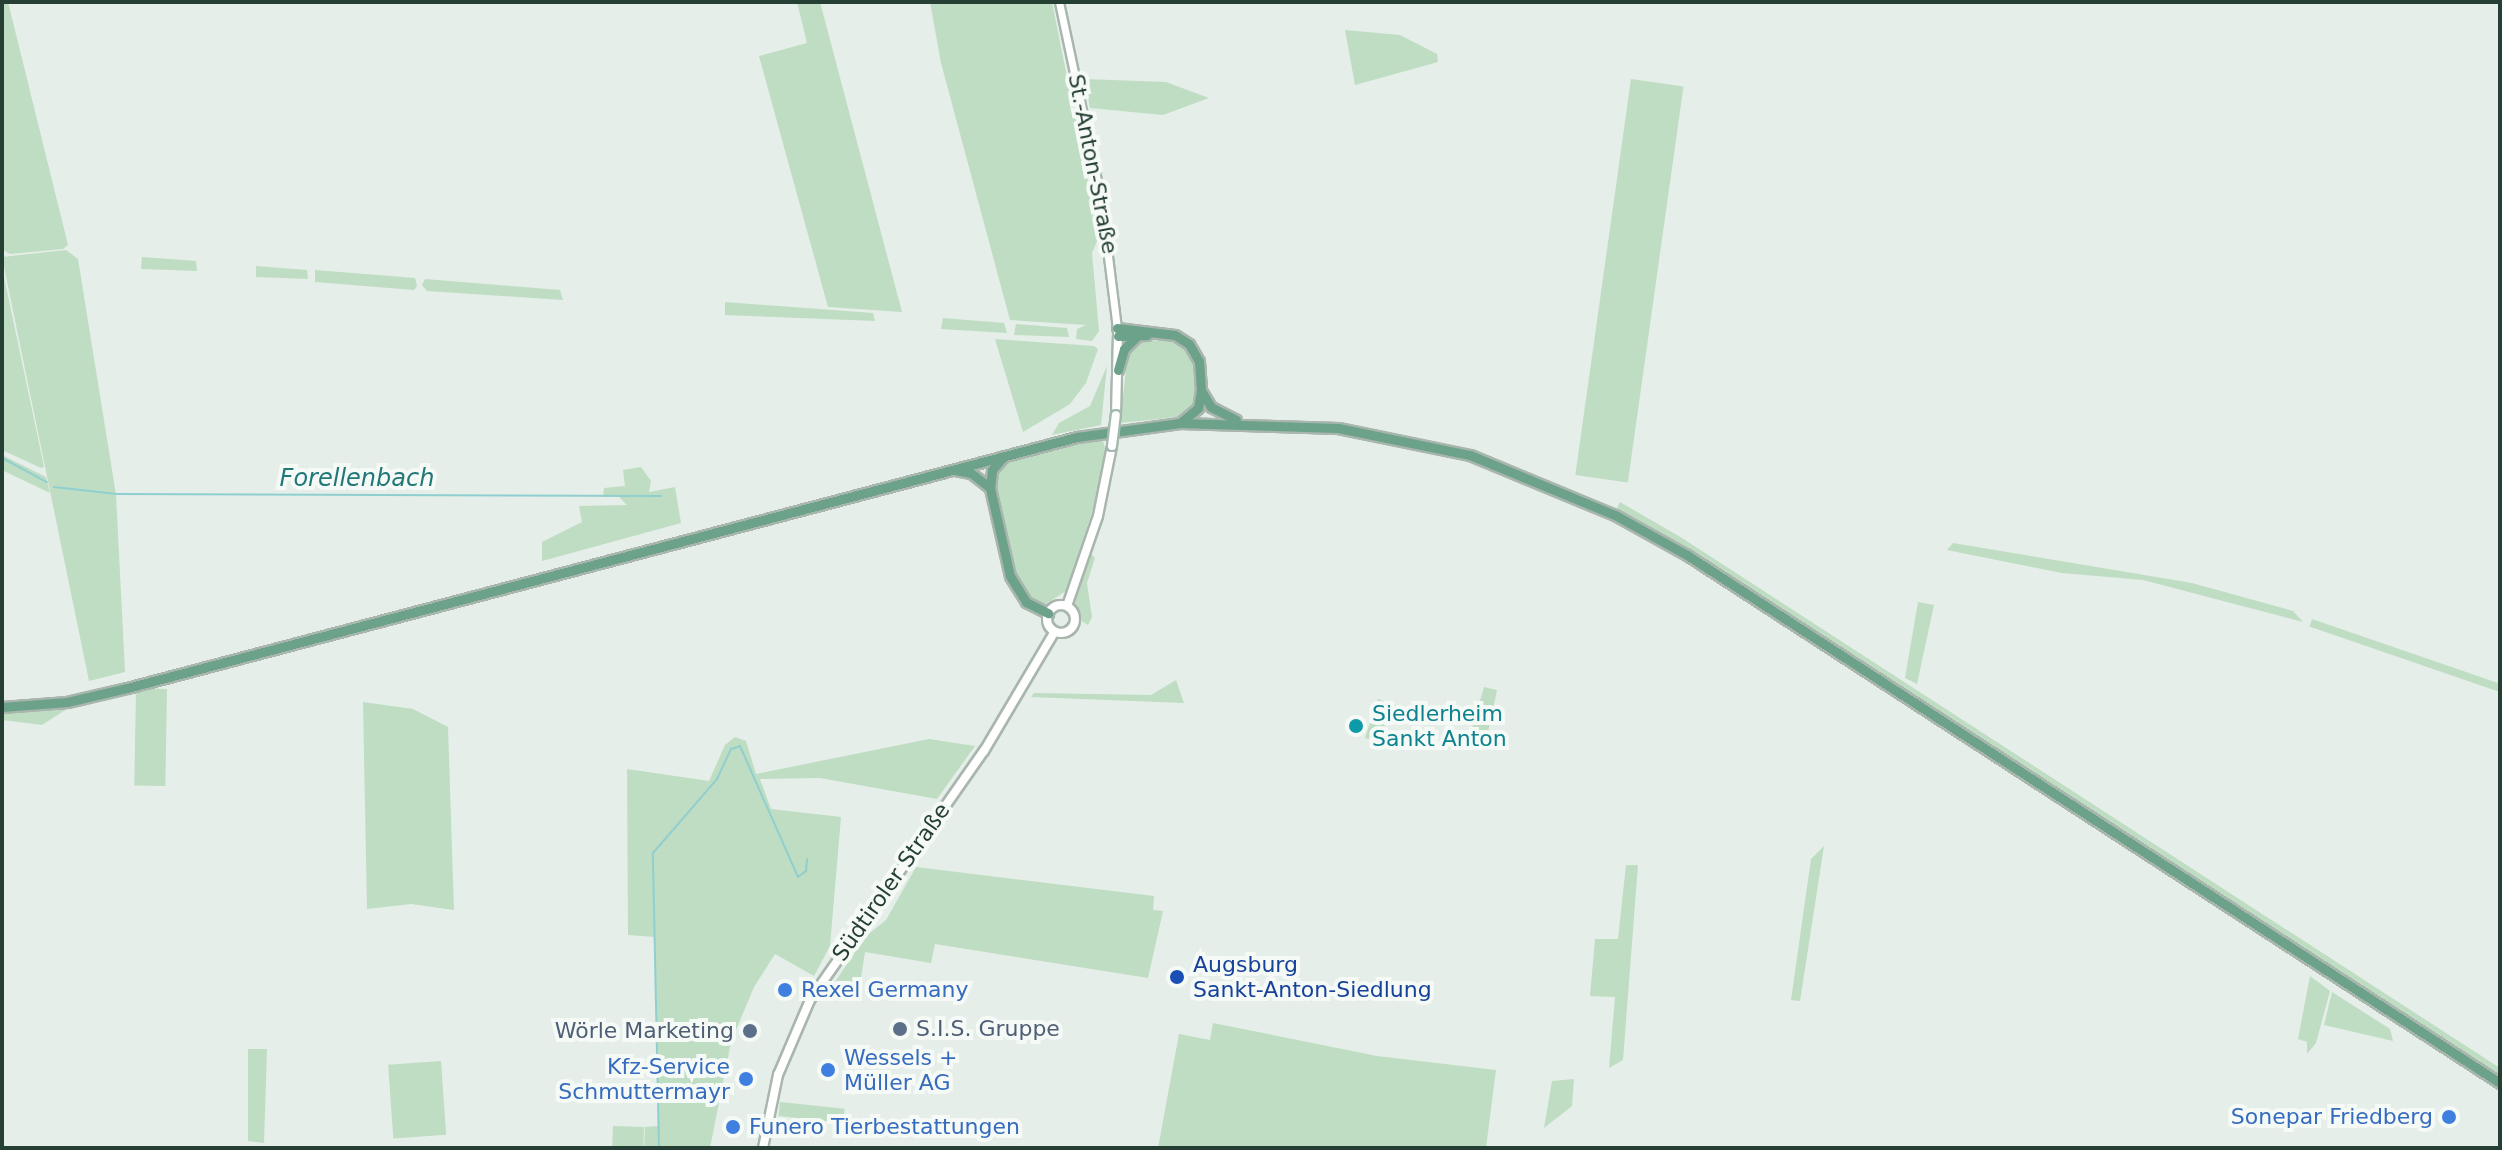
<!DOCTYPE html>
<meta charset="utf-8">
<style>
body{margin:0}
#map{position:relative;width:2502px;height:1150px;overflow:hidden;background:#e5eee8;font-family:"DejaVu Sans",sans-serif}
div>[style]{position:absolute}
.green>*{inset:0;background:#bfddc3;transform-origin:0 0}
.stream>*{height:2px;margin:-1px;padding:0 1px;transform-origin:1px;border-radius:1px;background:#90cfcf}
.roads{filter:drop-shadow(2px 0 #a8b6ae) drop-shadow(-2px 0 #a8b6ae) drop-shadow(0 2px #a8b6ae) drop-shadow(0 -2px #a8b6ae)}
.tertiary>*{height:7px;margin:-3.5px;padding:0 3.5px;transform-origin:3.5px;border-radius:3.5px;background:#fff}
.secondary>*{height:8px;margin:-4px;padding:0 4px;transform-origin:4px;border-radius:4px;background:#fff}
.secondary>.ring{margin:-4px;padding:0;box-sizing:content-box;background:none;border:8px solid #fff;border-radius:50%}
.primary>*{height:9px;margin:-4.5px;padding:0 4.5px;transform-origin:4.5px;border-radius:4.5px;background:#6ca18a}
.bridges{filter:drop-shadow(2px 0 #a4b9ae) drop-shadow(-2px 0 #a4b9ae) drop-shadow(0 2px #a4b9ae) drop-shadow(0 -2px #a4b9ae)}
.secondary-bridge>*{height:8px;margin:-4px;padding:0 4px;transform-origin:4px;border-radius:4px;background:#fff}
.dots>*{width:22px;height:22px;translate:-50% -50%;box-sizing:border-box;border:4px solid #f6faf7;border-radius:50%}
span{translate:-50% -50%;white-space:nowrap;text-align:center;line-height:1.15;-webkit-text-stroke:8px #f6faf7;paint-order:stroke}
.street-label{font-size:22px;color:#253f34}
.culture-label{font-size:22px;color:#0d838f}
.left{translate:0 -50%;text-align:left}
.transit-label{font-size:22px;color:#164399}
.shop-label{font-size:22px;color:#366cbe}
.right{translate:-100% -50%;text-align:right}
.service-label{font-size:22px;color:#4e5e75}
.water-label{font-size:24px;color:#217878;font-style:italic}
.frame{position:absolute;inset:0;border:4px solid #253f34;pointer-events:none}
</style>
<div id="map">
<div class="green">
<div style="clip-path:polygon(2px 2px,8px 2px,68px 245px,63px 249px,10px 254px,3px 250px)"></div>
<div style="clip-path:polygon(797px 2px,820px 2px,902px 312px,828px 307px,759px 56px,807px 43px)"></div>
<div style="clip-path:polygon(930px 2px,1052px 2px,1099px 236px,1092px 253px,1099px 331px,1092px 341px,1076px 339px,1077px 329px,1086px 325px,1010px 320px,941px 63px)"></div>
<div style="clip-path:polygon(1345px 30px,1400px 35px,1437px 54px,1438px 62px,1355px 85px)"></div>
<div style="clip-path:polygon(1084px 79px,1166px 82px,1209px 98px,1163px 115px,1090px 108px)"></div>
<div style="left:1631px;top:79px;width:53px;height:400px;rotate:8deg"></div>
<div style="clip-path:polygon(66px 250px,78px 259px,116px 495px,125px 672px,89px 681px,2px 257px)"></div>
<div style="clip-path:polygon(142px 257px,196px 261px,197px 271px,141px 269px)"></div>
<div style="clip-path:polygon(256px 266px,307px 270px,308px 279px,256px 277px)"></div>
<div style="clip-path:polygon(2px 267px,44px 467px,41px 468px,2px 450px)"></div>
<div style="clip-path:polygon(315px 270px,415px 278px,417px 286px,414px 290px,315px 282px)"></div>
<div style="clip-path:polygon(425px 279px,560px 290px,563px 300px,427px 291px,422px 285px)"></div>
<div style="clip-path:polygon(725px 302px,873px 313px,875px 321px,725px 315px)"></div>
<div style="clip-path:polygon(943px 318px,1004px 323px,1007px 333px,941px 329px)"></div>
<div style="clip-path:polygon(1016px 324px,1067px 328px,1069px 337px,1014px 335px)"></div>
<div style="clip-path:polygon(995px 339px,1094px 346px,1098px 349px,1086px 383px,1070px 404px,1023px 432px)"></div>
<div style="clip-path:polygon(1167px 339px,1181px 345px,1193px 361px,1196px 403px,1178px 417px,1120px 423px,1128px 352px,1134px 343px)"></div>
<div style="clip-path:polygon(1107px 366px,1101px 425px,1052px 435px,1059px 423px,1090px 406px)"></div>
<div style="clip-path:polygon(1102px 438px,1106px 451px,1097px 497px,1066px 591px,1044px 605px,1029px 599px,1013px 575px,993px 489px,997px 468px,1004px 461px)"></div>
<div style="clip-path:polygon(2px 455px,46px 477px,50px 493px,2px 470px)"></div>
<div style="clip-path:polygon(641px 467px,651px 481px,649px 492px,675px 487px,681px 523px,542px 561px,542px 542px,582px 522px,579px 506px,627px 505px,619px 497px,603px 497px,604px 488px,625px 486px,623px 470px)"></div>
<div style="clip-path:polygon(1620px 502px,1682px 538px,2500px 1068px,2500px 1077px,2140px 841px,1616px 510px)"></div>
<div style="clip-path:polygon(1953px 543px,2192px 583px,2293px 611px,2303px 622px,2143px 580px,2062px 573px,1947px 550px)"></div>
<div style="clip-path:polygon(1091px 554px,1095px 558px,1087px 583px,1092px 617px,1088px 625px,1078px 619px,1075px 602px)"></div>
<div style="clip-path:polygon(1918px 602px,1934px 605px,1917px 684px,1905px 678px)"></div>
<div style="left:2312px;top:619px;width:199px;height:8px;rotate:19deg"></div>
<div style="clip-path:polygon(1176px 680px,1184px 703px,1031px 697px,1034px 693px,1151px 695px)"></div>
<div style="clip-path:polygon(1484px 687px,1497px 690px,1486px 742px,1470px 735px)"></div>
<div style="left:167px;top:689px;width:97px;height:31px;rotate:91deg"></div>
<div style="clip-path:polygon(1378px 699px,1407px 710px,1406px 720px,1386px 717px,1382px 742px,1365px 738px)"></div>
<div style="clip-path:polygon(363px 702px,413px 709px,448px 727px,454px 910px,411px 904px,367px 909px)"></div>
<div style="clip-path:polygon(73px 705px,42px 725px,2px 720px,2px 712px)"></div>
<div style="clip-path:polygon(735px 737px,746px 741px,756px 774px,929px 739px,975px 746px,937px 799px,820px 778px,760px 779px,771px 809px,841px 817px,830px 946px,814px 976px,775px 954px,754px 987px,731px 1042px,710px 1148px,644px 1148px,645px 1127px,659px 1126px,655px 937px,628px 935px,627px 769px,709px 781px,725px 745px)"></div>
<div style="clip-path:polygon(1824px 846px,1800px 1001px,1791px 1000px,1811px 859px)"></div>
<div style="clip-path:polygon(1626px 865px,1638px 865px,1623px 1060px,1609px 1068px,1615px 997px,1590px 996px,1595px 939px,1618px 939px)"></div>
<div style="clip-path:polygon(916px 867px,1154px 896px,1153px 910px,1163px 911px,1148px 978px,935px 944px,931px 963px,865px 952px,858px 998px,845px 993px,835px 982px,865px 937px,886px 920px)"></div>
<div style="clip-path:polygon(2310px 976px,2330px 991px,2316px 1043px,2307px 1054px,2307px 1042px,2298px 1039px)"></div>
<div style="clip-path:polygon(2332px 992px,2390px 1029px,2393px 1041px,2324px 1025px)"></div>
<div style="clip-path:polygon(1213px 1023px,1377px 1056px,1496px 1070px,1486px 1148px,1158px 1148px,1179px 1034px,1210px 1040px)"></div>
<div style="clip-path:polygon(248px 1049px,267px 1049px,264px 1143px,248px 1141px)"></div>
<div style="left:441px;top:1061px;width:74px;height:53px;rotate:86deg"></div>
<div style="clip-path:polygon(1574px 1079px,1572px 1106px,1544px 1128px,1552px 1081px)"></div>
<div style="left:780px;top:1102px;width:65px;height:14px;rotate:6deg"></div>
<div style="left:613px;top:1126px;width:31px;height:22px;rotate:2deg"></div>
</div>
<div class="stream">
<div style="left:2px;top:458px;width:51px;rotate:28.1deg"></div>
<div style="left:54px;top:487px;width:63px;rotate:6.3deg"></div>
<div style="left:117px;top:494px;width:544px;rotate:0.21deg"></div>
<div style="left:659px;top:1148px;width:295px;rotate:-91.2deg"></div>
<div style="left:653px;top:853px;width:98px;rotate:-49.1deg"></div>
<div style="left:717px;top:779px;width:33px;rotate:-65deg"></div>
<div style="left:731px;top:749px;width:9px;rotate:-18deg"></div>
<div style="left:740px;top:746px;width:143px;rotate:66.1deg"></div>
<div style="left:798px;top:877px;width:10px;rotate:-37deg"></div>
<div style="left:806px;top:871px;width:12px;rotate:-85deg"></div>
</div>
<div class="roads">
<div class="tertiary">
<div style="left:1059px;top:2px;width:202px;rotate:78deg"></div>
<div style="left:1101px;top:200px;width:129px;rotate:82.9deg"></div>
</div>
<div class="secondary">
<div style="left:1116px;top:415px;width:82px;rotate:-88.6deg"></div>
<div class="ring" style="left:1047px;top:605px;width:20px;height:20px"></div>
<div style="left:1067px;top:606px;width:95px;rotate:-71deg"></div>
<div style="left:1098px;top:516px;width:71px;rotate:-78.7deg"></div>
<div style="left:763px;top:1148px;width:75px;rotate:-78.4deg"></div>
<div style="left:778px;top:1075px;width:82px;rotate:-66.9deg"></div>
<div style="left:810px;top:1000px;width:304px;rotate:-55.1deg"></div>
<div style="left:984px;top:751px;width:139px;rotate:-59.4deg"></div>
</div>
<div class="primary">
<div style="left:1117px;top:328px;width:58px;rotate:6.9deg"></div>
<div style="left:1175px;top:335px;width:17px;rotate:33deg"></div>
<div style="left:1189px;top:344px;width:20px;rotate:60deg"></div>
<div style="left:1199px;top:361px;width:29px;rotate:86deg"></div>
<div style="left:1201px;top:390px;width:18px;rotate:99deg"></div>
<div style="left:1198px;top:408px;width:23px;rotate:140deg"></div>
<div style="left:1118px;top:336px;width:29px;rotate:-2deg"></div>
<div style="left:1118px;top:370px;width:22px;rotate:-74deg"></div>
<div style="left:1124px;top:349px;width:18px;rotate:-45deg"></div>
<div style="left:1202px;top:392px;width:17px;rotate:59deg"></div>
<div style="left:1211px;top:407px;width:28px;rotate:27deg"></div>
<div style="left:1004px;top:456px;width:18px;rotate:131deg"></div>
<div style="left:992px;top:470px;width:18px;rotate:96deg"></div>
<div style="left:990px;top:488px;width:90px;rotate:77.2deg"></div>
<div style="left:1010px;top:576px;width:31px;rotate:58deg"></div>
<div style="left:1026px;top:602px;width:25px;rotate:27deg"></div>
<div style="left:955px;top:470px;width:16px;rotate:11deg"></div>
<div style="left:971px;top:473px;width:24px;rotate:38deg"></div>
<div style="left:2px;top:707px;width:65px;rotate:-4.4deg"></div>
<div style="left:67px;top:702px;width:62px;rotate:-13.1deg"></div>
<div style="left:127px;top:688px;width:983px;rotate:-14.8deg"></div>
<div style="left:1077px;top:437px;width:104px;rotate:-7.7deg"></div>
<div style="left:1180px;top:423px;width:158px;rotate:1.8deg"></div>
<div style="left:1338px;top:428px;width:135px;rotate:11.6deg"></div>
<div style="left:1470px;top:455px;width:157px;rotate:22.5deg"></div>
<div style="left:1615px;top:515px;width:82px;rotate:29.1deg"></div>
<div style="left:1687px;top:555px;width:969px;rotate:33deg"></div>
</div>
</div>
<div class="bridges">
<div class="secondary-bridge">
<div style="left:1112px;top:446px;width:31px;rotate:-83deg"></div>
</div>
</div>
<div class="dots">
<div style="left:1356px;top:726px;background:#0f9aa8"></div>
<div style="left:1177px;top:977px;background:#1a4fb4"></div>
<div style="left:785px;top:990px;background:#3f7fe0"></div>
<div style="left:900px;top:1029px;background:#5c6f8a"></div>
<div style="left:750px;top:1031px;background:#5c6f8a"></div>
<div style="left:828px;top:1070px;background:#3f7fe0"></div>
<div style="left:746px;top:1079px;background:#3f7fe0"></div>
<div style="left:2449px;top:1117px;background:#3f7fe0"></div>
<div style="left:733px;top:1127px;background:#3f7fe0"></div>
</div>
<div class="street-label">
<span style="left:1093px;top:164px;rotate:79deg">St.-Anton-Straße</span>
<span style="left:891px;top:882px;rotate:-55deg">Südtiroler Straße</span>
</div>
<div class="culture-label">
<span class="left" style="left:1372px;top:726px">Siedlerheim<br>Sankt Anton</span>
</div>
<div class="transit-label">
<span class="left" style="left:1193px;top:977px">Augsburg<br>Sankt-Anton-Siedlung</span>
</div>
<div class="shop-label">
<span class="left" style="left:801px;top:990px">Rexel Germany</span>
<span class="left" style="left:844px;top:1070px">Wessels +<br>Müller AG</span>
<span class="right" style="left:730px;top:1079px">Kfz-Service<br>Schmuttermayr</span>
<span class="right" style="left:2433px;top:1117px">Sonepar Friedberg</span>
<span class="left" style="left:749px;top:1127px">Funero Tierbestattungen</span>
</div>
<div class="service-label">
<span class="left" style="left:916px;top:1029px">S.I.S. Gruppe</span>
<span class="right" style="left:734px;top:1031px">Wörle Marketing</span>
</div>
<div class="water-label">
<span style="left:357px;top:479px">Forellenbach</span>
</div>
<div class="frame"></div>
</div>
